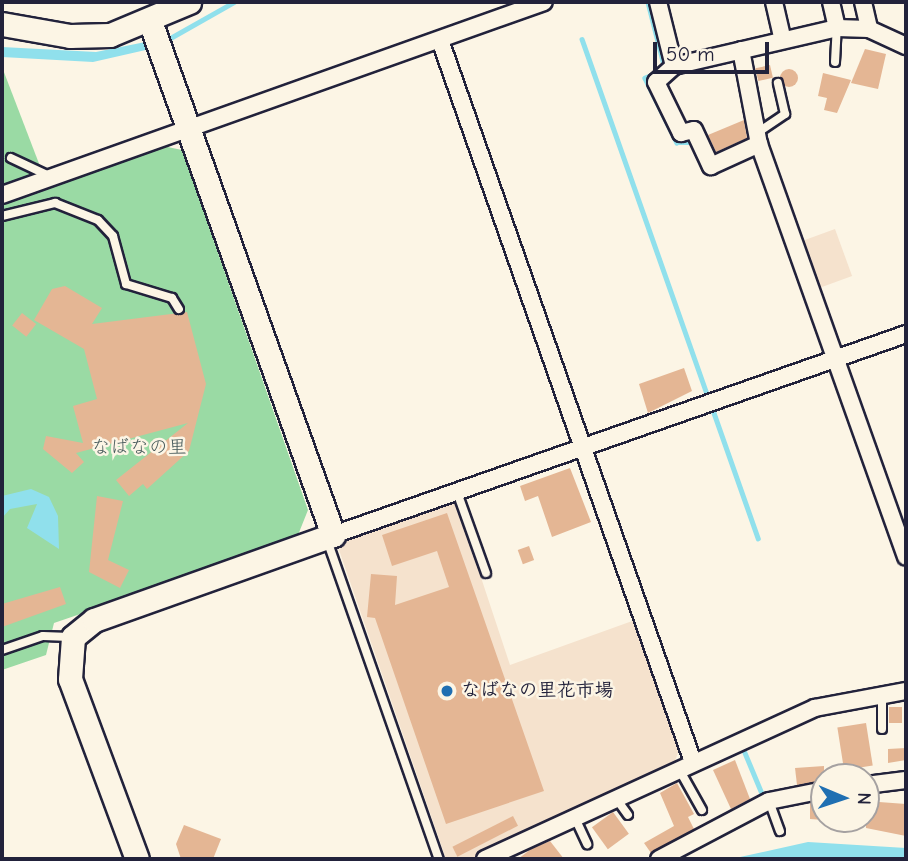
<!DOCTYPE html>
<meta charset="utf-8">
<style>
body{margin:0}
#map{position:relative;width:908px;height:861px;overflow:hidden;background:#fcf5e5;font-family:"Comic Neue","Klee One",sans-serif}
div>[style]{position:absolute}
.built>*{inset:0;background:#f5e2cd;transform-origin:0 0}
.green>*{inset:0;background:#9adaa4}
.water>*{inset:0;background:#90e0ec}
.stream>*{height:4.5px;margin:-2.25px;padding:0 2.25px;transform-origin:2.25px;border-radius:2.25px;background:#90e0ec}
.building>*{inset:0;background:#e4b694;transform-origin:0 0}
.round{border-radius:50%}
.roads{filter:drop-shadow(2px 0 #22223b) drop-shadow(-2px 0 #22223b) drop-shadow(0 2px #22223b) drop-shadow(0 -2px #22223b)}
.lane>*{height:8px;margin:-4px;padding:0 4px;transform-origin:4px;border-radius:4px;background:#fcf5e5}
.street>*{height:16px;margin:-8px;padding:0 8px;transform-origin:8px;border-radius:8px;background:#fcf5e5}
.secondary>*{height:23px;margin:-11.5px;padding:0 11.5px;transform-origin:11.5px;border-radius:11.5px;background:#fcf5e5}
.dots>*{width:19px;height:19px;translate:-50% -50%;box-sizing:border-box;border:4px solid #fcf5e5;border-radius:50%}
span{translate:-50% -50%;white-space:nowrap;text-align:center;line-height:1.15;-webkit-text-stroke:5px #fcf5e5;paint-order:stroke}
.park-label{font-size:19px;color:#46595a}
.poi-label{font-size:19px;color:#22223b;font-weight:700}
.left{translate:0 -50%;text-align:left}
.frame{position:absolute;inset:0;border:4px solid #22223b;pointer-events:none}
.north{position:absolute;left:810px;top:763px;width:70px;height:70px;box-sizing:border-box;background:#fcf5e5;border:2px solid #a5a1a1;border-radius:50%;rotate:92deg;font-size:19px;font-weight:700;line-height:28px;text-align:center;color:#22223b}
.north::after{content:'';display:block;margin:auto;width:24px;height:32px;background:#1f6fb2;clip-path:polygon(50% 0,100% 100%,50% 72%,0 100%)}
.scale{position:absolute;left:653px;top:42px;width:116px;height:32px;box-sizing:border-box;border:4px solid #22223b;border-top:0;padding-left:9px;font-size:21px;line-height:24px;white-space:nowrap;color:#22223b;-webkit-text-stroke:5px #fcf5e5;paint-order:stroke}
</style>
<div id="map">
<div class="built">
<div style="left:835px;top:229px;width:50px;height:35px;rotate:70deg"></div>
<div style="clip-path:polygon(455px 499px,510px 665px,635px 620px,680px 747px,675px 761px,473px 859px,446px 859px,339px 550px,347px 536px)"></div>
</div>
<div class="green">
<div style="clip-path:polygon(2px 67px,43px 174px,2px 188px)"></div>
<div style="clip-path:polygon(158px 145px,182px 150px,308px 510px,296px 540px,54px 623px,46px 655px,2px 670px,2px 200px)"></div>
</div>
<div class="water">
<div style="clip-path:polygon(170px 37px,172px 44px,93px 62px,2px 57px,2px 47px,96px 52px)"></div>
<div style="clip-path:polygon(31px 489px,49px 497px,58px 516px,59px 549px,27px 528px,37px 504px,10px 509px,2px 518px,2px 496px)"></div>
<div style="clip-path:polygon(808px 842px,906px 848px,906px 859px,731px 859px)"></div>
</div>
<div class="stream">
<div style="left:648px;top:2px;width:69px;rotate:75.8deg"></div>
<div style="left:582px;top:39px;width:375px;rotate:70.6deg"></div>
<div style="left:165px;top:41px;width:79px;rotate:-29.5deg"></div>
<div style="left:657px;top:73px;width:13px;rotate:157deg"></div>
<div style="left:645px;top:78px;width:72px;rotate:63.8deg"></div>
<div style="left:677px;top:143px;width:15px"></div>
<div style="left:713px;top:410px;width:136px;rotate:70.6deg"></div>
<div style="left:743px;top:748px;width:47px;rotate:67.3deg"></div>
</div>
<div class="building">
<div style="clip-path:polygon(865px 49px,886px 54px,878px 89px,851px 83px)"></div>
<div style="left:770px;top:65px;width:13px;height:15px;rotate:77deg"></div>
<div class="round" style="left:780px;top:69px;width:18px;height:18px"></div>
<div style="clip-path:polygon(823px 73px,851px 80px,837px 113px,824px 110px,827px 98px,818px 96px)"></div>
<div style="clip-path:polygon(744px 120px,747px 138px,716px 152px,708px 135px)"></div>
<div style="clip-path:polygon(65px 286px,102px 308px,92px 324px,187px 312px,206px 384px,189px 451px,147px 489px,143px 484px,129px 496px,116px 480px,188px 423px,76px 453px,84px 462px,72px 473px,43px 449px,46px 436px,83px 443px,73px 406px,97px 399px,84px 349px,34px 320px,52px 289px)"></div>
<div style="left:22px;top:313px;width:18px;height:16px;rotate:38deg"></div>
<div style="clip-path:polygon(684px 368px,692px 391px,648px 413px,639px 384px)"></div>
<div style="clip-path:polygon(570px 468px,591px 522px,552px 537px,538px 496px,525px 501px,520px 486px)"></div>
<div style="clip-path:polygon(97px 496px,123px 501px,108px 560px,129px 570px,120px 588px,89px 572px)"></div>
<div style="clip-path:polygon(447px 513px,544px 791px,446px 824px,375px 618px,367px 617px,371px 574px,397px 576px,395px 605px,449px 587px,437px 551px,392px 566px,382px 535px)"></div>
<div style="left:529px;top:546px;width:15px;height:12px;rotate:70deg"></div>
<div style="clip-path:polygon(60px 587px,66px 604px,2px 627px,2px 604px)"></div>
<div style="left:889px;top:707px;width:13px;height:16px"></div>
<div style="left:866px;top:723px;width:43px;height:29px;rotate:81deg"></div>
<div style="clip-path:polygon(906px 748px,906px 760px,888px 763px,888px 749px)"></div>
<div style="clip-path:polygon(735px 760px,750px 799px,731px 809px,713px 770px)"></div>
<div style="clip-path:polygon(824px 766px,824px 780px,797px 785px,795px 768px)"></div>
<div style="clip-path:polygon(677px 783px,694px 814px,688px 817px,694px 829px,651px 853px,644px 843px,674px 826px,660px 793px)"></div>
<div style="clip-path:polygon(878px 794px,879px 802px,906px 804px,906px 836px,866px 828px,866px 795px)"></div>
<div style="clip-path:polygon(824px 801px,824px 820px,810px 819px,810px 803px)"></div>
<div style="left:613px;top:812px;width:27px;height:26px;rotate:54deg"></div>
<div style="left:513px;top:816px;width:11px;height:68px;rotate:63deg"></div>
<div style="clip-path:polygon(184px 825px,221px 839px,213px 859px,181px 859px,176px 844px)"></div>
<div style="clip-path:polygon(550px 841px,564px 859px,518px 859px,531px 849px)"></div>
</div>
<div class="roads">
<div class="lane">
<div style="left:835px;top:62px;width:34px;rotate:-87deg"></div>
<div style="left:757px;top:133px;width:34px;rotate:-34deg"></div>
<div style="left:785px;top:114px;width:32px;rotate:-103deg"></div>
<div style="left:11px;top:158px;width:42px;rotate:25.3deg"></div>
<div style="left:2px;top:216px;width:55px;rotate:-13.8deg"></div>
<div style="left:55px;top:203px;width:46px;rotate:21.6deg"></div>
<div style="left:98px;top:220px;width:22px;rotate:47deg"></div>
<div style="left:113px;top:236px;width:50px;rotate:74.8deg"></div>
<div style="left:126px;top:284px;width:48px;rotate:16.9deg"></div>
<div style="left:172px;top:298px;width:13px;rotate:58deg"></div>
<div style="left:457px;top:492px;width:86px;rotate:70.3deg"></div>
<div style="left:327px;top:540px;width:338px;rotate:70.7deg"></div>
<div style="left:2px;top:650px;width:43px;rotate:-18.9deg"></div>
<div style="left:43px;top:636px;width:27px;rotate:2deg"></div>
<div style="left:882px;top:729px;width:33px;rotate:-90deg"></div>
<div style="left:679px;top:769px;width:47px;rotate:60.7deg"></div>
<div style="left:615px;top:797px;width:22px;rotate:54deg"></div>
<div style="left:769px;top:801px;width:32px;rotate:70deg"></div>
<div style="left:575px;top:818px;width:29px;rotate:65deg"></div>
</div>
<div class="street">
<div style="left:658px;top:2px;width:66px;rotate:76deg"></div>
<div style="left:674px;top:66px;width:167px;rotate:-13.1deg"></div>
<div style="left:837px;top:28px;width:32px;rotate:2deg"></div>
<div style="left:774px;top:2px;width:39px;rotate:77deg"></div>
<div style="left:831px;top:2px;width:27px;rotate:77deg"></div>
<div style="left:863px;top:2px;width:28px;rotate:77deg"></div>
<div style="left:869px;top:29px;width:41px;rotate:24.7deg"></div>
<div style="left:440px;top:40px;width:765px;rotate:70.69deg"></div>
<div style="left:741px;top:50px;width:96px;rotate:79.2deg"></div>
<div style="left:759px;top:144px;width:438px;rotate:70.4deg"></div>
<div style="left:674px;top:66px;width:24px;rotate:138deg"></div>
<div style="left:656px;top:82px;width:57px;rotate:63.9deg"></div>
<div style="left:681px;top:133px;width:13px;rotate:-13deg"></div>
<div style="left:694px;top:130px;width:40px;rotate:65deg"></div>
<div style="left:711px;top:166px;width:53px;rotate:-24.6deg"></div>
<div style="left:2px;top:195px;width:575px;rotate:-19.6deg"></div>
<div style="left:333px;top:535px;width:607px;rotate:-19.33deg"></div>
<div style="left:866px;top:785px;width:40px;rotate:-7.1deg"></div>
<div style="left:485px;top:859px;width:363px;rotate:-24.6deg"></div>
<div style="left:815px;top:708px;width:93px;rotate:-10.6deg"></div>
<div style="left:659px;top:859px;width:124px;rotate:-27.8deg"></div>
<div style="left:769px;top:801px;width:56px;rotate:-11.3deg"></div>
</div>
<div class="secondary">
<div style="left:2px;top:24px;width:69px;rotate:10deg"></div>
<div style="left:70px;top:36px;width:40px;rotate:-1.4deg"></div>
<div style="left:110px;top:35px;width:86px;rotate:-22.7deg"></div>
<div style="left:137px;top:859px;width:192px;rotate:-110.4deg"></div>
<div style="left:70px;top:679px;width:42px;rotate:-85.9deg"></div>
<div style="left:73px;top:637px;width:27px;rotate:-39deg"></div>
<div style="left:94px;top:620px;width:254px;rotate:-19.6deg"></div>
<div style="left:333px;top:535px;width:546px;rotate:-109.6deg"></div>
</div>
</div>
<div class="dots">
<div style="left:447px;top:691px;background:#1f6fb2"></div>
</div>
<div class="park-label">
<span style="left:139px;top:448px">なばなの里</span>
</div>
<div class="poi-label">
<span class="left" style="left:461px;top:691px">なばなの里花市場</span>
</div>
<div class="frame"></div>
<div class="north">N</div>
<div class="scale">50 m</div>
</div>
